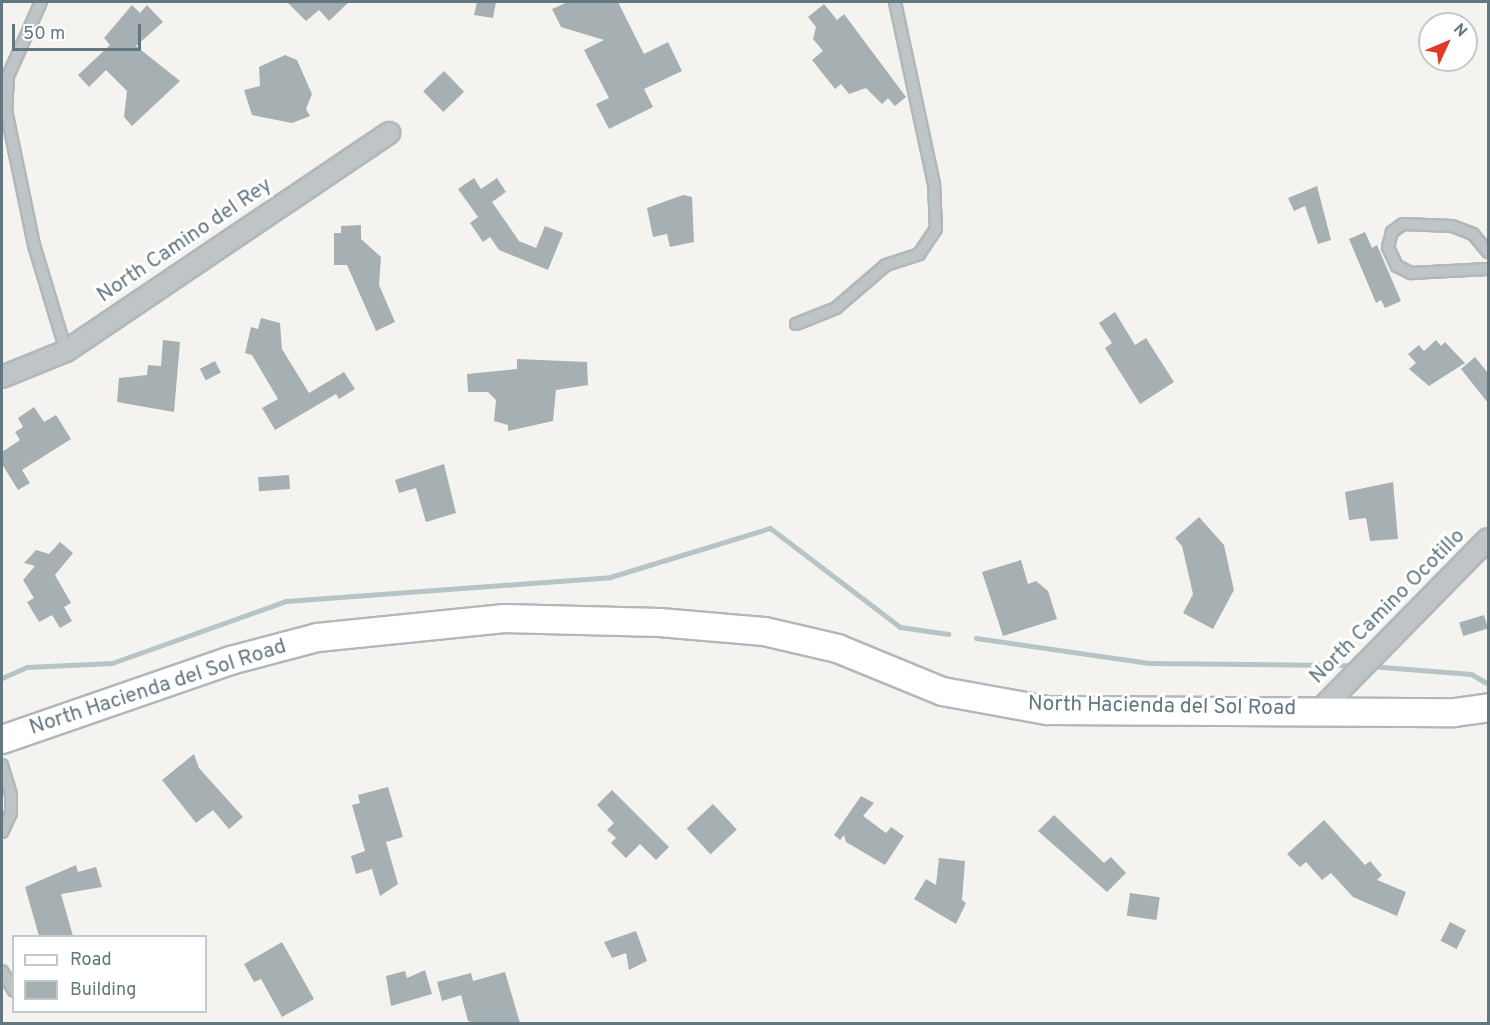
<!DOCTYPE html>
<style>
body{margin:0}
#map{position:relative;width:1490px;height:1025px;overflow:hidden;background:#f4f3f0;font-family:Overpass,sans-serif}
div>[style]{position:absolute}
.stream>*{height:5px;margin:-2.5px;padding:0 2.5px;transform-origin:2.5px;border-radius:2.5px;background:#b6c4c6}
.building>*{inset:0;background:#a6b0b3;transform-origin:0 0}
.roads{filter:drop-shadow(2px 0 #b1b8ba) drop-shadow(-2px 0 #b1b8ba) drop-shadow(0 2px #b1b8ba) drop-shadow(0 -2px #b1b8ba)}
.lane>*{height:10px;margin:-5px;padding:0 5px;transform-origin:5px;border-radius:5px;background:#bfc4c6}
.street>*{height:20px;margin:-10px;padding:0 10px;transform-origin:10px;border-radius:10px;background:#bfc4c6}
.secondary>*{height:27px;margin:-13.5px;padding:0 13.5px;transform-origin:13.5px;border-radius:13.5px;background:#fff}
span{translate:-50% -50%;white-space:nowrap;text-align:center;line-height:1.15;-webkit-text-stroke:6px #fff;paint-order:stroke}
.street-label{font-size:21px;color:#637780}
.frame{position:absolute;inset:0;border:3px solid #637780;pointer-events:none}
.legend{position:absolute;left:12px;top:935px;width:195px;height:78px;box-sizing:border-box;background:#fff;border:2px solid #c1c9cc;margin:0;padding:8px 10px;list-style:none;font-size:18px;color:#637780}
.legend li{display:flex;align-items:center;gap:12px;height:30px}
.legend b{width:30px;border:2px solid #c1c9cc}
.north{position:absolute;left:1418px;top:12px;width:60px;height:60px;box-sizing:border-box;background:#fff;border:2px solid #c1c9cc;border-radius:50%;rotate:46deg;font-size:16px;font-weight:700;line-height:24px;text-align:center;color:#637780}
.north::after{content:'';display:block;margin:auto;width:21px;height:27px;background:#de3c26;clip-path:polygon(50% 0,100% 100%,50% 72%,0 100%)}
.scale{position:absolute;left:12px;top:24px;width:129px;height:27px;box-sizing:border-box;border:3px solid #637780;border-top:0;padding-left:8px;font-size:18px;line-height:21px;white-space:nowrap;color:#637780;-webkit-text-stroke:4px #fff;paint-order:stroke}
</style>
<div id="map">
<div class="stream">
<div style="left:976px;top:638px;width:175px;rotate:8.2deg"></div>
<div style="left:1149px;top:663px;width:206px;rotate:0.6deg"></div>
<div style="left:1370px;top:666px;width:101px;rotate:4.5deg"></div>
<div style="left:1471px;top:674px;width:20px;rotate:30deg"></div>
<div style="left:2px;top:678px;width:27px;rotate:-24deg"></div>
<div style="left:27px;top:667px;width:85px;rotate:-2.7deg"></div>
<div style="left:112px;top:663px;width:185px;rotate:-19.6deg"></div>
<div style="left:286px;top:601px;width:325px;rotate:-4.2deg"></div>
<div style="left:610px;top:577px;width:167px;rotate:-17deg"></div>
<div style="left:770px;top:528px;width:163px;rotate:37.3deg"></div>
<div style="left:900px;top:627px;width:49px;rotate:8.3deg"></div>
</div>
<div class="building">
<div style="clip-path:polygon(287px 2px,349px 2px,329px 21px,319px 10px,306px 21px)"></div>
<div style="clip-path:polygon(477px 2px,496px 2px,493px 18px,474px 15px)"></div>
<div style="clip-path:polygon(568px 2px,618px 2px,644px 54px,668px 42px,682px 71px,644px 89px,653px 107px,609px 129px,596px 104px,609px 98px,584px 50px,604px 40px,561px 27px,552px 9px)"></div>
<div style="clip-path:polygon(824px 4px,837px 20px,844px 14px,906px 97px,895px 106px,888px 98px,882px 104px,866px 88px,849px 94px,841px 84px,835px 89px,812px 60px,823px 51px,813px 39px,816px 27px,808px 17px)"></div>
<div style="clip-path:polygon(132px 5px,140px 13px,147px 5px,163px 22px,136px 46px,180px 81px,132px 126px,124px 117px,127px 91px,106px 70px,89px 87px,78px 75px,110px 45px,104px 38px)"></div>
<div style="clip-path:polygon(285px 55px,297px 60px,312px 94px,306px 109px,310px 116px,292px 123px,252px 115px,244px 90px,260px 86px,259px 67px)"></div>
<div style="left:444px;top:71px;width:29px;height:29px;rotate:46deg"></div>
<div style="clip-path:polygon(474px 178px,481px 189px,497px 178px,506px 192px,492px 202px,519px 241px,536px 248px,545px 226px,563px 233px,548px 270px,499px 250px,490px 237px,483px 242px,470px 223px,478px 217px,458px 189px)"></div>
<div style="clip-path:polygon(1317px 186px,1331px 240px,1318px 244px,1305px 206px,1294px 211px,1288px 198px)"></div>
<div style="clip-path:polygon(683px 195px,692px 197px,694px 242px,670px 247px,667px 234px,653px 237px,647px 208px)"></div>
<div style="clip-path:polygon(361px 225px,361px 239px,381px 257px,379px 285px,395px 322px,376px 331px,347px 265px,334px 265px,334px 233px,341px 233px,341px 226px)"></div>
<div style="clip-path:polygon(1365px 232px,1372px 248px,1377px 245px,1401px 301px,1385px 308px,1381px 300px,1376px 303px,1349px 239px)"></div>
<div style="clip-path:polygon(1115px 312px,1135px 345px,1146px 338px,1174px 382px,1140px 404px,1105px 348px,1112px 343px,1099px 323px)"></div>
<div style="clip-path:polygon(261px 318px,280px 323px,282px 349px,309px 393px,344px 372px,355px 389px,339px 399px,336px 394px,275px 430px,262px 408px,278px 399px,252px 355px,245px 353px,251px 327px,258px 329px)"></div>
<div style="clip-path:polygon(163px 340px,180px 342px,174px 412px,117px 402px,119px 378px,147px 375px,148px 365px,161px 366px)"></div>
<div style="clip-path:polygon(1436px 340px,1441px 346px,1445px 342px,1465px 363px,1429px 386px,1409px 369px,1416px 363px,1408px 354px,1419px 345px,1424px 351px)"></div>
<div style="clip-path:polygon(1475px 357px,1488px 373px,1488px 403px,1461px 369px)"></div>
<div style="clip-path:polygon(517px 359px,587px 362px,588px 385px,556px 390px,553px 421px,508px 431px,508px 425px,494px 421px,496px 400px,488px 392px,468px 392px,467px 374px,517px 369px)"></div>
<div style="left:215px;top:361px;width:13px;height:17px;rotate:63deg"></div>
<div style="clip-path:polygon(34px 407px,44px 422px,56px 415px,71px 439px,22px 470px,30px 483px,18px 490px,2px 464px,2px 452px,20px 440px,15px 432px,23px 427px,18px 418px)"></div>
<div style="clip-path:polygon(444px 464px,456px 513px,426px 522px,416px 488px,399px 493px,395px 480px)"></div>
<div style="left:289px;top:475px;width:14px;height:31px;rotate:86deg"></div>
<div style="clip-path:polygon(1393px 482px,1398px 539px,1370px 541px,1366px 518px,1349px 520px,1345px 492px)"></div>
<div style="clip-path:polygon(1199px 517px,1224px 545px,1234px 590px,1213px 629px,1183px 613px,1193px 594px,1182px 546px,1175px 538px)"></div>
<div style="clip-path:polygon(60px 542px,73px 553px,55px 575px,71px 603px,64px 607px,72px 621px,60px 628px,52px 615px,39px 622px,27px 602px,34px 598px,23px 580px,35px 566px,24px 563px,36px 550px,49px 554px)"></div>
<div style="clip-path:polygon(1021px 560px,1028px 584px,1036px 581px,1048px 591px,1057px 619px,1003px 636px,982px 572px)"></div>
<div style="left:1484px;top:615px;width:14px;height:26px;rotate:73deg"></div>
<div style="clip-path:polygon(194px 754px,199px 768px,243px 817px,229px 829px,213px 810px,196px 823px,162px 780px)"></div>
<div style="clip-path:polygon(388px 787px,403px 837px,386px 842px,398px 884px,380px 896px,372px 869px,356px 874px,351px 856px,365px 851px,352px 805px,360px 803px,358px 795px)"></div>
<div style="clip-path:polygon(612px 790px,669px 847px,656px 860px,640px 844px,626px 858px,611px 843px,616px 838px,607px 830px,614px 823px,597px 805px)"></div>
<div style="clip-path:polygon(861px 796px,874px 803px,863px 816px,886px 833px,891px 827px,904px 836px,885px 865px,846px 842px,844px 835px,840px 840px,834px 835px)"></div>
<div style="left:713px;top:804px;width:35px;height:36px;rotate:47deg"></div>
<div style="clip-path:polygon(1054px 815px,1104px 863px,1111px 857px,1126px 873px,1107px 892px,1038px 831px)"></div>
<div style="clip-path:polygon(1324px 820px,1365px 865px,1370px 861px,1382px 875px,1377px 880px,1406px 892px,1397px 916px,1353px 897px,1331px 873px,1322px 880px,1306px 862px,1300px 867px,1287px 854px)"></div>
<div style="clip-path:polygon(939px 858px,965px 861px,962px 900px,966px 903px,956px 924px,914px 899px,926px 879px,936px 885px)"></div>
<div style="clip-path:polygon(76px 865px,78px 872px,96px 867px,102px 887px,61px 894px,73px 936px,39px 936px,25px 887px)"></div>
<div style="left:1130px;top:893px;width:30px;height:23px;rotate:8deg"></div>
<div style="left:1450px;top:922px;width:18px;height:21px;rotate:27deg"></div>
<div style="clip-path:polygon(636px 931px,647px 961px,629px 970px,626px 953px,612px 958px,604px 942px)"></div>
<div style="clip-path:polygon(282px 942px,314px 999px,282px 1017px,261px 979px,254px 982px,244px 964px)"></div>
<div style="clip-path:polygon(425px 970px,432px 994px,391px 1006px,386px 976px,405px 971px,407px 978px)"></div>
<div style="clip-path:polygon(505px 972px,520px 1023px,475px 1023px,468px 1021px,461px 995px,442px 1001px,437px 982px,471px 973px,473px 981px)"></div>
</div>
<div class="roads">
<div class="lane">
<div style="left:41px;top:2px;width:81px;rotate:114deg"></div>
<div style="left:8px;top:76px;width:34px;rotate:93deg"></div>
<div style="left:6px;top:110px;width:138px;rotate:78.3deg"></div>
<div style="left:34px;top:245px;width:111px;rotate:73.2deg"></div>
<div style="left:1488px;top:252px;width:23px;rotate:-130deg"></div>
<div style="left:1473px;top:234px;width:22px;rotate:-159deg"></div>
<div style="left:1452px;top:226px;width:49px;rotate:-177.7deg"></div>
<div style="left:1403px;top:224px;width:14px;rotate:144deg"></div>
<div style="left:1392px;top:232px;width:16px;rotate:105deg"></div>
<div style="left:1388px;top:247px;width:21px;rotate:65deg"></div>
<div style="left:1397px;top:266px;width:16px;rotate:27deg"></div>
<div style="left:1411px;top:273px;width:77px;rotate:-3deg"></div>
<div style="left:796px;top:324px;width:43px;rotate:-21.8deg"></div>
<div style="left:836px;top:308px;width:66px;rotate:-40.7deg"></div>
<div style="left:886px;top:265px;width:35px;rotate:-18deg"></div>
<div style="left:919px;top:254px;width:30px;rotate:-56deg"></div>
<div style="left:936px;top:229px;width:45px;rotate:-92.5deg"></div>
<div style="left:934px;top:184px;width:186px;rotate:-102.1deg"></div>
<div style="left:2px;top:765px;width:31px;rotate:73deg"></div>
<div style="left:11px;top:795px;width:18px;rotate:90deg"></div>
<div style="left:11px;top:813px;width:21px;rotate:115deg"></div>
<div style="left:2px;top:971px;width:23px;rotate:59deg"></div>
</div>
<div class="street">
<div style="left:2px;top:377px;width:69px;rotate:-22.1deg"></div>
<div style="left:66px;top:351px;width:390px;rotate:-34deg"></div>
<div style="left:1321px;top:709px;width:238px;rotate:-45.5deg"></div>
</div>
<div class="secondary">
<div style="left:2px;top:739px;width:241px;rotate:-19.1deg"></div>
<div style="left:230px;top:660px;width:90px;rotate:-14.8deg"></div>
<div style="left:317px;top:637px;width:188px;rotate:-5.8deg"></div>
<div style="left:504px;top:618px;width:155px;rotate:1.5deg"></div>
<div style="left:659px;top:622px;width:105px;rotate:4.9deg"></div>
<div style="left:764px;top:631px;width:75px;rotate:13.1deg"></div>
<div style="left:837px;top:648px;width:113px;rotate:22.3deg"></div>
<div style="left:942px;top:691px;width:107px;rotate:10.3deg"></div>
<div style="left:1047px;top:710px;width:407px;rotate:0.3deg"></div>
<div style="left:1454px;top:712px;width:34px;rotate:-8deg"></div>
</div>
</div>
<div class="street-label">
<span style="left:185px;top:241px;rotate:-34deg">North Camino del Rey</span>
<span style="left:1388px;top:607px;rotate:-45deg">North Camino Ocotillo</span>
<span style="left:158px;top:688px;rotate:-18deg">North Hacienda del Sol Road</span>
<span style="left:1162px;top:707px;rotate:1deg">North Hacienda del Sol Road</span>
</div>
<div class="frame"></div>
<ul class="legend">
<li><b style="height:8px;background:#fff"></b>Road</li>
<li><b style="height:16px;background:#a6b0b3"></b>Building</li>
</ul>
<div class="north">N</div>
<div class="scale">50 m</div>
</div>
